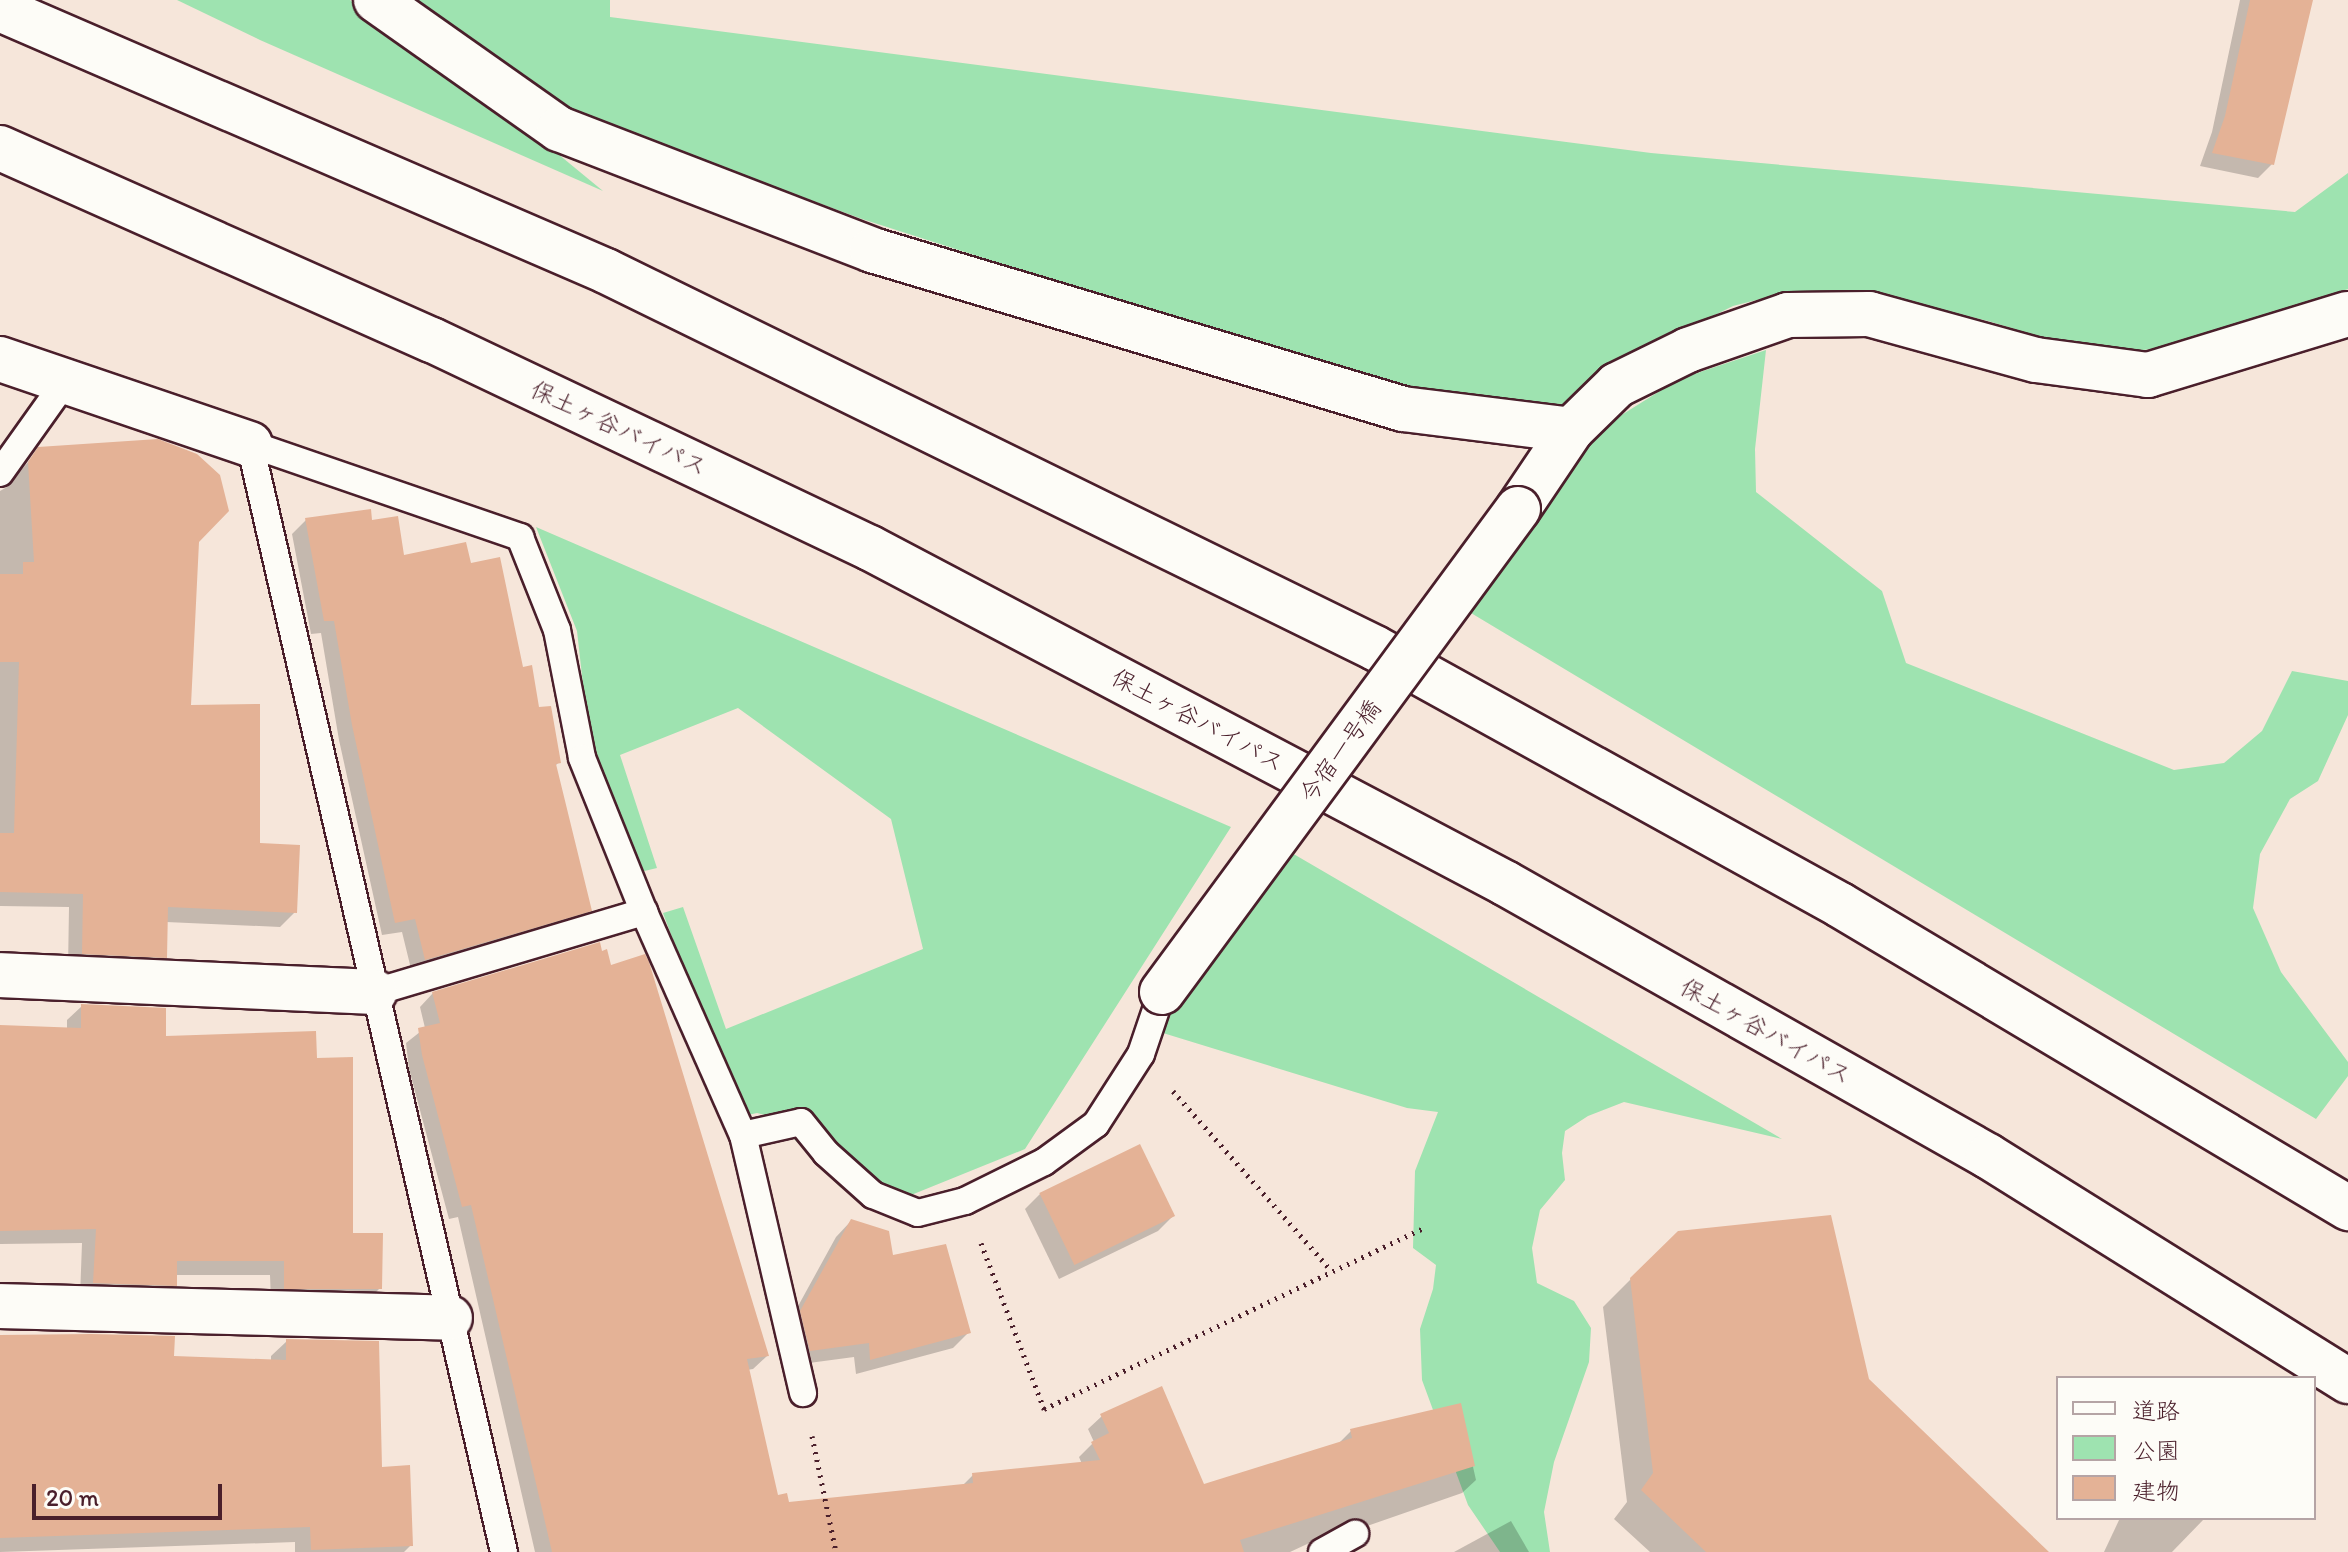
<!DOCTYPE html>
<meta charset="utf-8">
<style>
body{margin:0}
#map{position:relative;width:2348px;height:1552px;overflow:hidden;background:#f6e6da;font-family:Itim,"Klee One",sans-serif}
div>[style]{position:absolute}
.green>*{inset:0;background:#9ee3b0}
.shadow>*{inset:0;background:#0003}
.building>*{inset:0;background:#e4b296;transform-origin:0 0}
.path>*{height:5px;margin-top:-2.5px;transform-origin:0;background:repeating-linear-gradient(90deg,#4a1f2b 0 2px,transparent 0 8px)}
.roads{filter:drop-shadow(2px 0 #4a1f2b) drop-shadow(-2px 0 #4a1f2b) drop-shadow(0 2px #4a1f2b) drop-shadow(0 -2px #4a1f2b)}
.service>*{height:26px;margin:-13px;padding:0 13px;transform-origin:13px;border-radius:13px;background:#fdfcf7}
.minor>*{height:44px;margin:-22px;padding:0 22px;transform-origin:22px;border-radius:22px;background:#fdfcf7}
.motorway>*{height:44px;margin:-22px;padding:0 22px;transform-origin:22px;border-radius:22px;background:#fdfcf7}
.bridges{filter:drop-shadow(2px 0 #4a1f2b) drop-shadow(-2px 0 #4a1f2b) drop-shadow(0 2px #4a1f2b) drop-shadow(0 -2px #4a1f2b)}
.minor-bridge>*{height:44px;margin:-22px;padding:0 22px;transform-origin:22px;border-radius:22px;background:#fdfcf7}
span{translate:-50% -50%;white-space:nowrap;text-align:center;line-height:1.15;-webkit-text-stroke:8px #fdfcf7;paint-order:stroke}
.street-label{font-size:24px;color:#4a1f2b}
.legend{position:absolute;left:2056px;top:1376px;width:260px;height:144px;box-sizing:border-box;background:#fdfcf7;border:2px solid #b5a4a5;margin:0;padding:10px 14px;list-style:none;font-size:24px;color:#4a1f2b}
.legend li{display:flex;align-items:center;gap:16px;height:40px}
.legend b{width:40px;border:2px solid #b5a4a5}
.scale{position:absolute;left:32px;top:1484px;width:190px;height:36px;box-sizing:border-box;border:4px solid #4a1f2b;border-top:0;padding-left:10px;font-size:24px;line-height:28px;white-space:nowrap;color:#4a1f2b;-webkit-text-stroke:6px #fdfcf7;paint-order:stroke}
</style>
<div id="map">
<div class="green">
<div style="clip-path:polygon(177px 0,350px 0,535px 135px,603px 191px,260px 40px)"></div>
<div style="clip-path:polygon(407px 0,610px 0,610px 17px,1651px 153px,2295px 212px,2348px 173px,2348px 289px,2187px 344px,2128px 352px,2073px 347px,1988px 321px,1865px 292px,1788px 292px,1733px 306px,1687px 329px,1560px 406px,1498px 410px,1404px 393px,862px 219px,568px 111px)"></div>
<div style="clip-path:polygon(1766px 350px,1755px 449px,1756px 492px,1882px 591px,1906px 663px,2174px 770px,2224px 763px,2262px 731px,2292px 671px,2348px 681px,2348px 715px,2318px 781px,2290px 799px,2260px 854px,2253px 908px,2281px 972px,2348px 1062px,2348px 1076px,2316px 1119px,1466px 610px,1555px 478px,1612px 421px,1679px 379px)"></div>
<div style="clip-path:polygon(536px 527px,1231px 827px,1025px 1149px,884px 1206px,840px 1187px,773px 1117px,757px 1113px,739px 1117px,663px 913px,683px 907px,726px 1029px,923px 949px,891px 819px,738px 708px,620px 755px,657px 868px,636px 873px,592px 765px,577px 631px)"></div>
<div style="clip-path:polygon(1285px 849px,1782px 1139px,1624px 1102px,1588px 1116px,1565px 1131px,1562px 1153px,1565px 1180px,1540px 1210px,1532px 1248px,1537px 1283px,1574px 1301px,1591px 1328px,1589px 1362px,1554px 1462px,1544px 1512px,1550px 1552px,1500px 1552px,1468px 1505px,1422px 1380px,1420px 1329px,1433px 1289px,1436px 1265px,1413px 1248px,1415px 1171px,1438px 1112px,1407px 1108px,1150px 1029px)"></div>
</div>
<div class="shadow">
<div style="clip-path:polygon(2240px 0,2309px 0,2272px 164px,2258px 178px,2200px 166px,2212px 132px)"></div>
<div style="clip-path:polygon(39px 449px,197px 541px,189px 707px,295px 912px,280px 927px,166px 922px,165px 957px,151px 971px,68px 968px,69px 907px,0 906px,0 491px,7px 487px)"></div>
<div style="clip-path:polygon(306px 520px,370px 523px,402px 557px,470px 565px,522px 669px,559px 762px,554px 767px,590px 910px,576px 924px,412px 973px,402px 932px,382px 935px,339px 740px,321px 633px,311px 634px,292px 534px)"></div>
<div style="clip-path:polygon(433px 993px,767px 1356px,753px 1369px,747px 1370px,776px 1497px,788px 1504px,962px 1486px,973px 1475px,1082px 1464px,1079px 1457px,1094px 1442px,1088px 1429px,1102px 1416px,1203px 1487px,1337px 1445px,1351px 1431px,1459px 1405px,1476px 1480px,1462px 1493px,1347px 1533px,1333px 1532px,1290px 1552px,535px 1552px,458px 1217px,449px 1219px,409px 1069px,406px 1043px,425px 1028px,420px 1007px)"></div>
<div style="clip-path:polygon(82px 1006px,164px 1038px,315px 1061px,351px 1235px,380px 1288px,366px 1302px,271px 1302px,270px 1275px,175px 1275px,175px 1285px,160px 1299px,80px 1297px,82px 1243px,0 1244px,0 1027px,67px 1030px,67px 1020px)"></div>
<div style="clip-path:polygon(1040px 1194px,1173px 1216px,1158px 1231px,1059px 1279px,1025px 1209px)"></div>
<div style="clip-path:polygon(851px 1221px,969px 1332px,953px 1348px,856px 1374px,854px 1357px,794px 1365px,786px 1328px,836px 1237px)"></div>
<div style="clip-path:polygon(1631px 1279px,1867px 1380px,2046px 1552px,1650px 1552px,1614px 1519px,1627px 1502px,1603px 1307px)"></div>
<div style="clip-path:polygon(0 1337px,172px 1358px,271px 1361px,271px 1356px,287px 1341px,380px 1469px,411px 1545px,404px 1552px,295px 1552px,295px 1542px,0 1552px)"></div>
<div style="clip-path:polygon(2120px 1518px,2205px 1518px,2172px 1552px,2104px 1552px)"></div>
<div style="clip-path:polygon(1511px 1521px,1529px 1552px,1454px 1552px)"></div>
</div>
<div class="building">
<div style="clip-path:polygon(2250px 0,2313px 0,2274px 165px,2212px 153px,2225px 116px)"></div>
<div style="clip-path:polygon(158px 439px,197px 454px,220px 475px,229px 511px,199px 542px,191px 705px,260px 704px,260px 843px,300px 845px,297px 913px,168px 907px,167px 958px,82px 954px,83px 894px,0 892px,0 833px,14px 833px,19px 662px,0 662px,0 574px,23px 574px,23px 562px,34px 562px,28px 462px,38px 447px)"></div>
<div style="clip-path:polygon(371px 509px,372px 520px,398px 516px,404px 555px,466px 542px,471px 563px,500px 557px,523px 667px,532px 665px,539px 707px,551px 706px,561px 763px,556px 764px,592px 911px,425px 960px,415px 919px,395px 923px,352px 725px,334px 621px,324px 621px,305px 518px)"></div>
<div style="clip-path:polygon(600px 942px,602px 951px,607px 949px,611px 965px,645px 954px,649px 962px,769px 1356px,747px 1359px,778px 1495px,787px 1493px,789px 1502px,973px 1483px,972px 1473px,1100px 1460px,1091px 1442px,1109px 1433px,1100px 1414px,1162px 1386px,1204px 1484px,1352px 1438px,1350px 1429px,1461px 1403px,1475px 1466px,1240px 1540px,1244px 1552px,552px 1552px,471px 1205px,462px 1207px,422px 1055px,418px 1028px,440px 1023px,432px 992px)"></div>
<div style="clip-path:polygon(81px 1004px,166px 1008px,166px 1036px,316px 1031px,317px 1058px,353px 1057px,353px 1233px,383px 1233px,382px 1289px,284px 1289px,284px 1261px,177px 1261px,177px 1286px,93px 1283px,96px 1229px,0 1231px,0 1025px,81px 1028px)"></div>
<div style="left:1140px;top:1144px;width:80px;height:112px;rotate:64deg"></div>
<div style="clip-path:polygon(1831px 1215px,1869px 1379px,2049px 1552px,1706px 1552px,1641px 1490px,1653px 1473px,1630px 1278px,1678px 1231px)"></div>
<div style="clip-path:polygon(851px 1219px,889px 1231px,893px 1255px,946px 1244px,971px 1333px,870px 1360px,869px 1343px,810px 1351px,800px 1311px)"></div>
<div style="clip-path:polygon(91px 1334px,175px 1336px,174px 1356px,286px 1360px,286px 1339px,379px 1341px,382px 1467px,410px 1465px,413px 1546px,311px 1550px,310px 1527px,0 1538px,0 1335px)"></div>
</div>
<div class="path">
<div style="left:1173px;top:1091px;width:237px;rotate:48.6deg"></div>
<div style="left:981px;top:1243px;width:178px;rotate:69.2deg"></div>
<div style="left:1044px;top:1409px;width:421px;rotate:-25.5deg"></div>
<div style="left:812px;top:1436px;width:118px;rotate:78.3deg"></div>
</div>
<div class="roads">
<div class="service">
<div style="left:250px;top:444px;width:286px;rotate:19deg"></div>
<div style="left:520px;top:537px;width:100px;rotate:68.3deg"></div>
<div style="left:557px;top:630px;width:130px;rotate:78.9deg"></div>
<div style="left:582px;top:758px;width:166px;rotate:68.1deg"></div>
<div style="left:644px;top:912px;width:244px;rotate:66.1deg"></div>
<div style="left:743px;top:1135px;width:265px;rotate:76.9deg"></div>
<div style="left:250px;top:444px;width:1137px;rotate:77.09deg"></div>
<div style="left:0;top:473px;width:112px;rotate:-54.5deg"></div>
<div style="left:375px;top:992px;width:281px;rotate:-16.6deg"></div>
<div style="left:743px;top:1135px;width:59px;rotate:-12.6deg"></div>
<div style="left:801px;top:1122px;width:40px;rotate:51deg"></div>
<div style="left:826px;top:1153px;width:63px;rotate:41.8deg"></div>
<div style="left:873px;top:1195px;width:48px;rotate:21.8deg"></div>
<div style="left:918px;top:1213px;width:49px;rotate:-14.3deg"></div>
<div style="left:965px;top:1201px;width:88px;rotate:-26.3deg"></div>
<div style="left:1044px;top:1162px;width:64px;rotate:-36.2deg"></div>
<div style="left:1096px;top:1124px;width:83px;rotate:-57.3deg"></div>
<div style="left:1141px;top:1054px;width:65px;rotate:-71.3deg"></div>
<div style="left:1322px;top:1552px;width:38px;rotate:-29deg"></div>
</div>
<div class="minor">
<div style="left:376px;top:0;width:224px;rotate:35.2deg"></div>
<div style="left:559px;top:129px;width:336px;rotate:21.1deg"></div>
<div style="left:872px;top:250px;width:554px;rotate:16.67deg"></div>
<div style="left:1403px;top:409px;width:169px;rotate:7.1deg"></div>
<div style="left:0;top:359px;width:264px;rotate:18.8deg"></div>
<div style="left:1518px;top:509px;width:95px;rotate:-56.1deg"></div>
<div style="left:1571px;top:430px;width:64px;rotate:-44.4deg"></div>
<div style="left:1617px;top:385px;width:79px;rotate:-26.2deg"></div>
<div style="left:1688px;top:350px;width:106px;rotate:-19.3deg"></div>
<div style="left:1788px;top:315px;width:81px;rotate:-0.7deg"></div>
<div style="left:1869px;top:314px;width:173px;rotate:15.4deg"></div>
<div style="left:2036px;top:360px;width:113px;rotate:7.6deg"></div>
<div style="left:2148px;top:375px;width:209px;rotate:-17deg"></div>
<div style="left:0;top:975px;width:375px;rotate:2.6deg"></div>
<div style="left:0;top:1306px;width:450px;rotate:1.5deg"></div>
</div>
<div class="motorway">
<div style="left:0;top:9px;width:660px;rotate:23.38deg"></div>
<div style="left:606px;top:271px;width:856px;rotate:26.12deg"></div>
<div style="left:1375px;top:648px;width:531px;rotate:28.93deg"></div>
<div style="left:1840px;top:905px;width:592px;rotate:30.81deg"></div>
<div style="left:0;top:148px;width:473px;rotate:24deg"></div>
<div style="left:432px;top:340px;width:485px;rotate:25.4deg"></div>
<div style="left:870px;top:548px;width:718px;rotate:27.81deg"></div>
<div style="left:1505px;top:883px;width:555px;rotate:29.48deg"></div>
<div style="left:1988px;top:1156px;width:425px;rotate:32deg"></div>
</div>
</div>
<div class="bridges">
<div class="minor-bridge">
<div style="left:1162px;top:992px;width:600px;rotate:-53.61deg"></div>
</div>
</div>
<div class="street-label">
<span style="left:619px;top:428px;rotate:25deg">保土ヶ谷バイパス</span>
<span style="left:1198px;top:720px;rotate:28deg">保土ヶ谷バイパス</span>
<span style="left:1340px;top:751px;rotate:-54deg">今宿一号橋</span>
<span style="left:1766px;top:1031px;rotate:29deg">保土ヶ谷バイパス</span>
</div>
<ul class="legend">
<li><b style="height:10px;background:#fdfcf7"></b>道路</li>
<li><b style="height:22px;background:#9ee3b0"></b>公園</li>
<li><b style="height:22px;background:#e4b296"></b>建物</li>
</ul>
<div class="scale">20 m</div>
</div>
